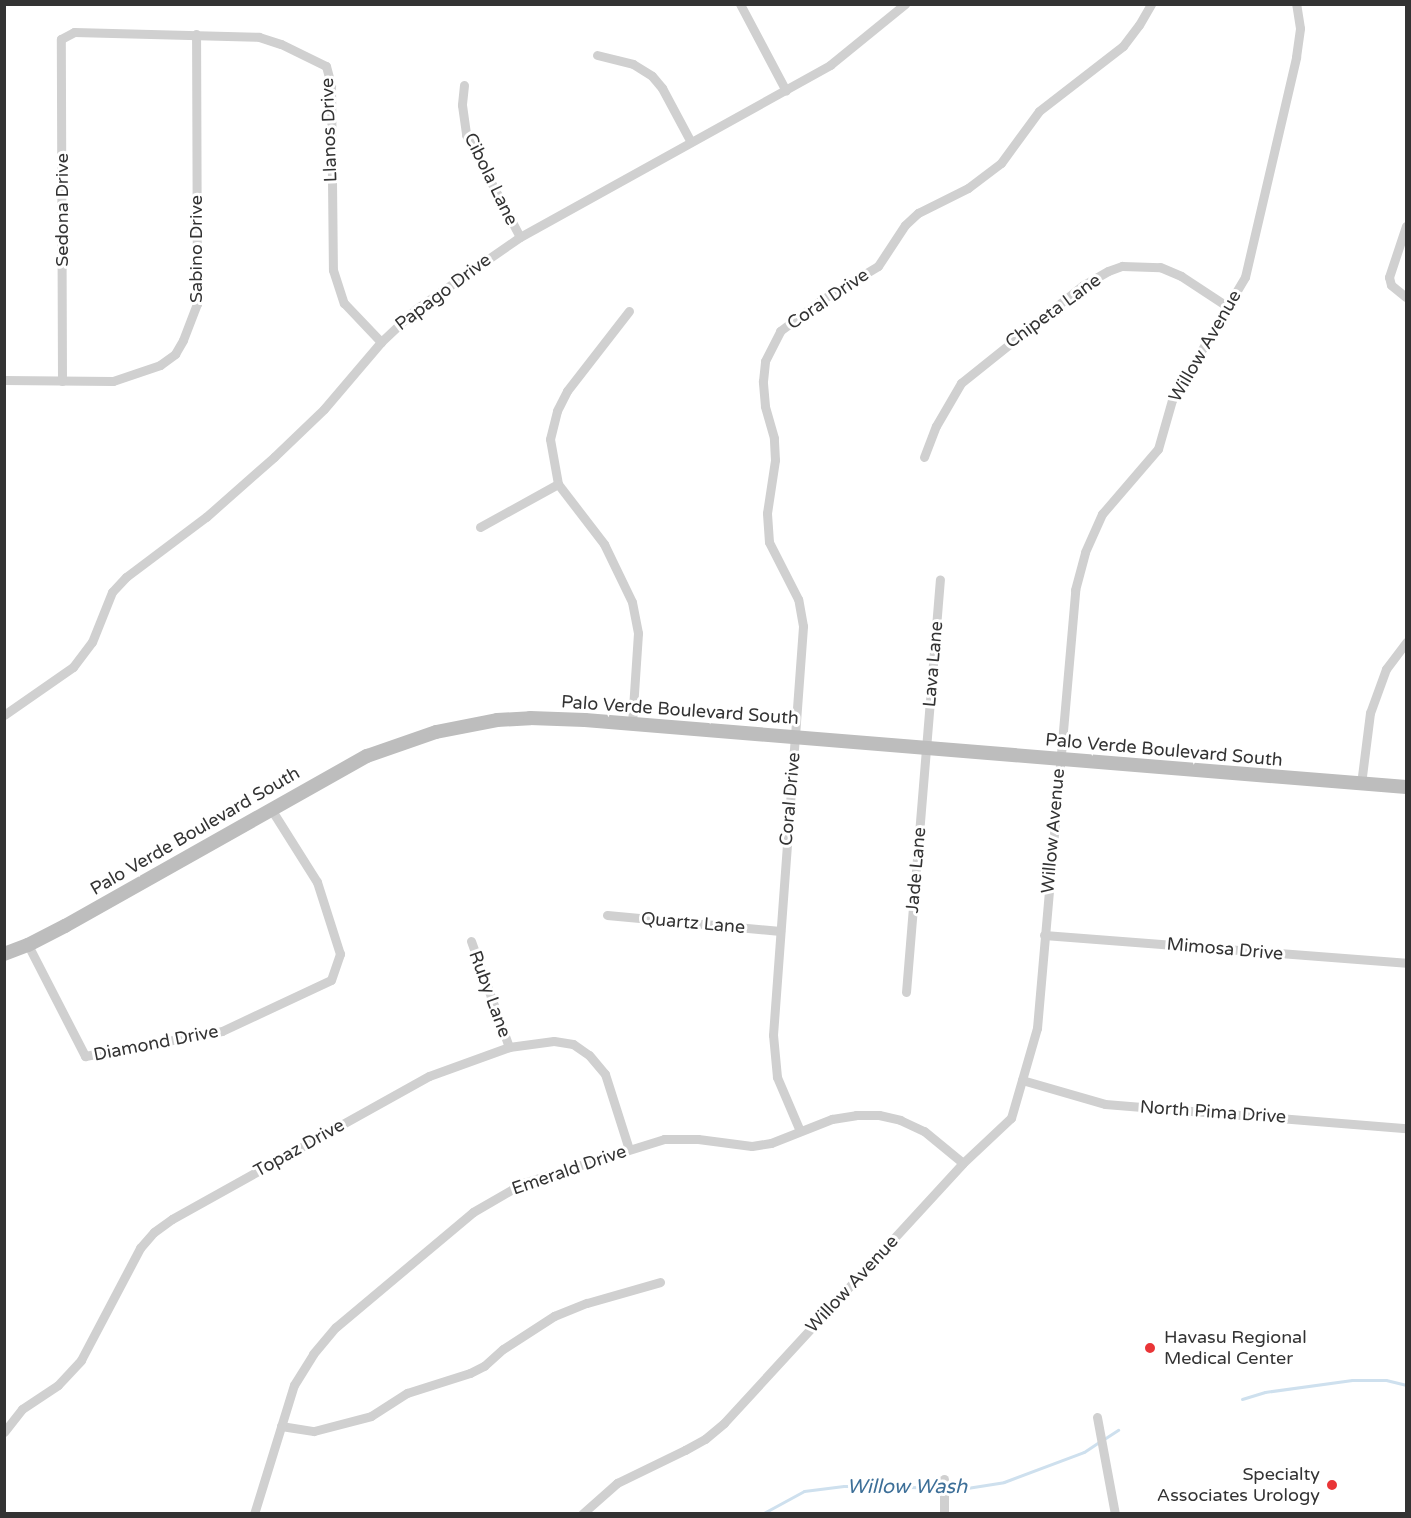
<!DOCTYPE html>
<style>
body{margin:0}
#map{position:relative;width:1411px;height:1518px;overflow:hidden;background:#fff;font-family:"Varela Round",sans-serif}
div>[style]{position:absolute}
.stream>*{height:3px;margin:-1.5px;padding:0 1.5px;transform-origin:1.5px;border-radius:1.5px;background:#cee0ee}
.minor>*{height:9px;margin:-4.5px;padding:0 4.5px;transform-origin:4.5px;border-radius:4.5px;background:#d0d0d0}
.secondary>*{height:14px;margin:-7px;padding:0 7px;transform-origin:7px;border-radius:7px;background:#bdbdbd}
.dots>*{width:16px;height:16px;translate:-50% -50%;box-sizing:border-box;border:3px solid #fff;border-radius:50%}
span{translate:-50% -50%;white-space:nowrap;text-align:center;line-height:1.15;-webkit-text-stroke:6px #fff;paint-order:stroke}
.street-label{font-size:18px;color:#333}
.poi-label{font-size:18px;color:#333}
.left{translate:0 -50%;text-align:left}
.right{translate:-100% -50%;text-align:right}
.water-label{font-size:20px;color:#3d6f98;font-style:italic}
.frame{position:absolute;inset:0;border:6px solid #333;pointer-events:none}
</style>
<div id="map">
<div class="stream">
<div style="left:1242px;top:1399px;width:24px;rotate:-17deg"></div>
<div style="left:1265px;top:1392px;width:88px;rotate:-7.9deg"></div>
<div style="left:1352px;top:1380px;width:34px"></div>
<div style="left:1386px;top:1380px;width:21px;rotate:14deg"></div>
<div style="left:1104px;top:1439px;width:17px;rotate:-33deg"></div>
<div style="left:762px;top:1514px;width:48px;rotate:-28.7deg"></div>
<div style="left:804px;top:1491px;width:40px;rotate:-7.1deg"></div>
<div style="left:844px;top:1486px;width:123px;rotate:0.9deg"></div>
<div style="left:967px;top:1488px;width:37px;rotate:-9deg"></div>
<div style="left:1004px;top:1482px;width:85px;rotate:-20.6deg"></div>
<div style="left:1084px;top:1452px;width:18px;rotate:-34deg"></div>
</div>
<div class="minor">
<div style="left:740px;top:4px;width:98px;rotate:62.1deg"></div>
<div style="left:597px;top:55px;width:37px;rotate:14deg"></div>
<div style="left:633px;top:64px;width:22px;rotate:32deg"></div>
<div style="left:652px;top:76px;width:16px;rotate:50deg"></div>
<div style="left:662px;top:88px;width:61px;rotate:61.8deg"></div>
<div style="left:464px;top:85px;width:20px;rotate:96deg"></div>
<div style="left:462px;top:105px;width:30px;rotate:82deg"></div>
<div style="left:466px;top:135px;width:115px;rotate:62.1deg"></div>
<div style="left:1406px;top:226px;width:54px;rotate:108.4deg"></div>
<div style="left:1389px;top:277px;width:8px;rotate:76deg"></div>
<div style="left:1391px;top:285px;width:19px;rotate:39deg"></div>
<div style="left:629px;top:311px;width:101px;rotate:127.8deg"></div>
<div style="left:567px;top:391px;width:22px;rotate:117deg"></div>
<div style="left:557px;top:411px;width:29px;rotate:104deg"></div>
<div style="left:550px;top:439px;width:46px;rotate:79.9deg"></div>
<div style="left:558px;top:484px;width:76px;rotate:52.5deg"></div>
<div style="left:604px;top:544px;width:64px;rotate:64.2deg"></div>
<div style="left:632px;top:602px;width:32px;rotate:79deg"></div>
<div style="left:638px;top:633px;width:91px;rotate:93.8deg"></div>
<div style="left:4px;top:380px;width:109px;rotate:0.5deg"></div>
<div style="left:113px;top:381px;width:50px;rotate:-18.8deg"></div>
<div style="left:160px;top:365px;width:19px;rotate:-36deg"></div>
<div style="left:175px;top:354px;width:16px;rotate:-60deg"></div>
<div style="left:183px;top:340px;width:39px;rotate:-69deg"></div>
<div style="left:197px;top:304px;width:270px;rotate:-90.2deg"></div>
<div style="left:62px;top:381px;width:342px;rotate:-90.2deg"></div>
<div style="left:61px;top:39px;width:15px;rotate:-28deg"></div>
<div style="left:74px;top:32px;width:185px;rotate:1.5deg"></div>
<div style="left:259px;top:37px;width:23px;rotate:18deg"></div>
<div style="left:281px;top:44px;width:50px;rotate:26.1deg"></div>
<div style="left:326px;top:66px;width:20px;rotate:75deg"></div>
<div style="left:331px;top:85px;width:185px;rotate:89.4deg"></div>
<div style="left:333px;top:270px;width:35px;rotate:72deg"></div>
<div style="left:344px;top:303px;width:54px;rotate:46.5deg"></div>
<div style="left:924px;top:457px;width:33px;rotate:-69deg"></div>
<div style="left:936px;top:426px;width:50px;rotate:-59.8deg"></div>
<div style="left:961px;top:383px;width:155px;rotate:-38.7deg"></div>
<div style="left:1082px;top:286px;width:30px;rotate:-30deg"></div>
<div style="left:1108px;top:271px;width:15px;rotate:-20deg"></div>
<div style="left:1122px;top:266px;width:38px;rotate:2deg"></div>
<div style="left:1160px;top:267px;width:23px;rotate:23deg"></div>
<div style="left:1181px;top:276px;width:56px;rotate:33.4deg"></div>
<div style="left:480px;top:527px;width:89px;rotate:-28.9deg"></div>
<div style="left:4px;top:715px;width:84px;rotate:-34.8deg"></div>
<div style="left:73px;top:667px;width:31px;rotate:-53deg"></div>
<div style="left:92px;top:642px;width:54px;rotate:-68.2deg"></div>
<div style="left:112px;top:592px;width:21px;rotate:-47deg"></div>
<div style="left:126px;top:577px;width:100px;rotate:-36.9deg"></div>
<div style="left:206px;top:517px;width:91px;rotate:-41.4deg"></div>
<div style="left:274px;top:457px;width:69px;rotate:-43.8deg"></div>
<div style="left:324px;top:409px;width:88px;rotate:-49.6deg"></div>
<div style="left:381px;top:342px;width:48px;rotate:-43.3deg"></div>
<div style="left:416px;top:309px;width:126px;rotate:-34.7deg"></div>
<div style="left:520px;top:237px;width:355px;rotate:-29deg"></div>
<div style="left:830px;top:65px;width:97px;rotate:-39.1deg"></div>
<div style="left:1361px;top:784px;width:72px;rotate:-82.8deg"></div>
<div style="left:1370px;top:713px;width:47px;rotate:-70deg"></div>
<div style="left:1386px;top:669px;width:34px;rotate:-53deg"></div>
<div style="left:607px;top:915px;width:174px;rotate:5.3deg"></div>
<div style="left:1044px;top:935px;width:363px;rotate:4.4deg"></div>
<div style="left:471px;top:941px;width:113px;rotate:70.3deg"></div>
<div style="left:28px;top:945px;width:125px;rotate:62.8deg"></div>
<div style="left:85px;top:1056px;width:139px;rotate:-10.3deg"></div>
<div style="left:222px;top:1031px;width:120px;rotate:-25.1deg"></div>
<div style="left:331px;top:980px;width:28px;rotate:-71deg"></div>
<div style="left:340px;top:954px;width:76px;rotate:-107.7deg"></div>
<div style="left:317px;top:882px;width:86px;rotate:-122.2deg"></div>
<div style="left:906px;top:992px;width:414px;rotate:-85.3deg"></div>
<div style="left:1022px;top:1080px;width:86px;rotate:16.1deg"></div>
<div style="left:1105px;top:1104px;width:302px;rotate:4.6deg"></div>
<div style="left:800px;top:1131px;width:59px;rotate:-113.1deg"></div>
<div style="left:777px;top:1077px;width:42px;rotate:-95.4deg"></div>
<div style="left:773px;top:1035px;width:410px;rotate:-85.8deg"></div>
<div style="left:803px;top:626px;width:27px;rotate:-100deg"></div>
<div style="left:798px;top:599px;width:64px;rotate:-117deg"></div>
<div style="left:769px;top:542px;width:29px;rotate:-94deg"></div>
<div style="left:767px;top:513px;width:54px;rotate:-81.4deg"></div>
<div style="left:775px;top:460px;width:22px;rotate:-93deg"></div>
<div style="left:774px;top:438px;width:33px;rotate:-106deg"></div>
<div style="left:765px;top:406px;width:25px;rotate:-95deg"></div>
<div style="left:763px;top:381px;width:20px;rotate:-84deg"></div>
<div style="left:765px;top:361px;width:34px;rotate:-63deg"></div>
<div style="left:780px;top:331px;width:54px;rotate:-36.7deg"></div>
<div style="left:823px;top:299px;width:64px;rotate:-31deg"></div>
<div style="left:878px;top:266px;width:49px;rotate:-56.6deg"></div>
<div style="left:905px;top:225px;width:18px;rotate:-43deg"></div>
<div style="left:918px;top:213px;width:56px;rotate:-26.6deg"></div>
<div style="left:968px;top:188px;width:41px;rotate:-37.1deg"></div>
<div style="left:1001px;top:163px;width:64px;rotate:-53.8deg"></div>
<div style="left:1039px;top:111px;width:106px;rotate:-37.7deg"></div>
<div style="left:1123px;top:46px;width:26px;rotate:-53deg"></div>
<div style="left:1139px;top:25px;width:24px;rotate:-60deg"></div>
<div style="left:1097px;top:1417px;width:99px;rotate:79.5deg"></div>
<div style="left:281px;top:1426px;width:33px;rotate:9deg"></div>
<div style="left:314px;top:1431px;width:59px;rotate:-14.7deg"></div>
<div style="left:371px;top:1416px;width:43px;rotate:-32.6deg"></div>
<div style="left:407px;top:1393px;width:66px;rotate:-17.6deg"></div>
<div style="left:470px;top:1373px;width:16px;rotate:-27deg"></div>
<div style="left:484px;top:1366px;width:25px;rotate:-42deg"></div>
<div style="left:503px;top:1349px;width:61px;rotate:-32.9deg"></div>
<div style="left:554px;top:1316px;width:35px;rotate:-22deg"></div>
<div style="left:587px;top:1303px;width:76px;rotate:-16deg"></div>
<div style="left:4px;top:1432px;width:29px;rotate:-52deg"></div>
<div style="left:22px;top:1409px;width:43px;rotate:-33.7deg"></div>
<div style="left:58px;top:1385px;width:34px;rotate:-47deg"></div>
<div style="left:81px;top:1360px;width:127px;rotate:-62.2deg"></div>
<div style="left:140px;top:1248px;width:21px;rotate:-49deg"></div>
<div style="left:154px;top:1232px;width:22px;rotate:-36deg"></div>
<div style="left:172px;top:1219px;width:294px;rotate:-29.1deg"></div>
<div style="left:429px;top:1076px;width:85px;rotate:-19.9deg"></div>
<div style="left:509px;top:1047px;width:45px;rotate:-7.6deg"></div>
<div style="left:554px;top:1041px;width:19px;rotate:9deg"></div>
<div style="left:573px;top:1044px;width:19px;rotate:35deg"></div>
<div style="left:589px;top:1055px;width:25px;rotate:50deg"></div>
<div style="left:605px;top:1074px;width:79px;rotate:72.3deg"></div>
<div style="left:254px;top:1514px;width:135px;rotate:-72.8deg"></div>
<div style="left:294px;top:1385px;width:36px;rotate:-58deg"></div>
<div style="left:313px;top:1354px;width:35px;rotate:-50deg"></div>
<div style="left:336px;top:1327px;width:179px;rotate:-40deg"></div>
<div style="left:473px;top:1212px;width:58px;rotate:-30.1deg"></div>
<div style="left:523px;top:1183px;width:148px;rotate:-17.3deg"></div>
<div style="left:664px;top:1139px;width:34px"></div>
<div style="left:698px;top:1139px;width:54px;rotate:7.4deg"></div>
<div style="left:752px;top:1146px;width:19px;rotate:-9deg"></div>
<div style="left:771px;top:1143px;width:66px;rotate:-21.5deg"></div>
<div style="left:832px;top:1119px;width:24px;rotate:-9deg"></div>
<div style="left:856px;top:1115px;width:23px"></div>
<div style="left:879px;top:1115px;width:22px;rotate:13deg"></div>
<div style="left:900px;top:1120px;width:26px;rotate:25deg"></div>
<div style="left:924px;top:1131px;width:50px;rotate:39.4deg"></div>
<div style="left:582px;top:1514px;width:47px;rotate:-41.5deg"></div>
<div style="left:617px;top:1483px;width:76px;rotate:-25.9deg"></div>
<div style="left:685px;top:1450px;width:23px;rotate:-29deg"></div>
<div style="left:705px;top:1439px;width:25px;rotate:-40deg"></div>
<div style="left:724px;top:1423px;width:353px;rotate:-47.4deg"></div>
<div style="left:963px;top:1163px;width:66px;rotate:-43.2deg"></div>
<div style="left:1011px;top:1118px;width:94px;rotate:-73.9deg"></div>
<div style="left:1037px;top:1028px;width:440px;rotate:-85deg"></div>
<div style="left:1075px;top:590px;width:39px;rotate:-75deg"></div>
<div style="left:1085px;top:552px;width:42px;rotate:-65.9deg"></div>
<div style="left:1102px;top:514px;width:86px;rotate:-49.3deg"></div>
<div style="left:1158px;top:449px;width:51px;rotate:-74.1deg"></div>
<div style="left:1172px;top:400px;width:143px;rotate:-59.3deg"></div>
<div style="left:1245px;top:277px;width:226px;rotate:-76.9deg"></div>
<div style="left:1296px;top:57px;width:29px;rotate:-82deg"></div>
<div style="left:1300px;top:28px;width:24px;rotate:-99deg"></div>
<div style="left:944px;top:1514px;width:35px;rotate:-90deg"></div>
</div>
<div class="secondary">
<div style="left:4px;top:954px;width:26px;rotate:-21deg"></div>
<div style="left:28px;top:945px;width:42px;rotate:-27.2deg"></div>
<div style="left:65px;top:926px;width:347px;rotate:-29.4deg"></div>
<div style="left:367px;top:756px;width:73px;rotate:-19.2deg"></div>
<div style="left:436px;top:732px;width:62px;rotate:-11.1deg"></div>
<div style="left:497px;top:720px;width:33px;rotate:-3deg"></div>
<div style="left:530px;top:718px;width:55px;rotate:2.1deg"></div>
<div style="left:585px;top:720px;width:824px;rotate:4.67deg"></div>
</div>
<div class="dots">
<div style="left:1150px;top:1348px;background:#e93537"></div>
<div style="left:1332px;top:1485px;background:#e93537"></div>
</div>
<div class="street-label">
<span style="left:329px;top:130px;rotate:-92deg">Llanos Drive</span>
<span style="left:491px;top:179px;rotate:64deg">Cibola Lane</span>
<span style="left:62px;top:210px;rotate:-90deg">Sedona Drive</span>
<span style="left:196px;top:249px;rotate:-90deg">Sabino Drive</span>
<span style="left:443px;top:292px;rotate:-37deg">Papago Drive</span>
<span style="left:828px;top:299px;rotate:-34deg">Coral Drive</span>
<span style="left:1053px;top:311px;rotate:-36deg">Chipeta Lane</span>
<span style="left:1205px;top:346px;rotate:-60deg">Willow Avenue</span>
<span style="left:933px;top:664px;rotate:-85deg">Lava Lane</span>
<span style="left:680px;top:710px;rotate:4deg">Palo Verde Boulevard South</span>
<span style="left:1164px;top:750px;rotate:5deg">Palo Verde Boulevard South</span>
<span style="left:790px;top:799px;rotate:-85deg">Coral Drive</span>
<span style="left:195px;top:831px;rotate:-30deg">Palo Verde Boulevard South</span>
<span style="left:1053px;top:831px;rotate:-85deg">Willow Avenue</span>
<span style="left:916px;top:870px;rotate:-85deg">Jade Lane</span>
<span style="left:693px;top:923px;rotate:5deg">Quartz Lane</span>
<span style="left:1225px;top:949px;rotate:5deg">Mimosa Drive</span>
<span style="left:490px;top:994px;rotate:70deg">Ruby Lane</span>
<span style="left:156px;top:1043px;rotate:-11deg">Diamond Drive</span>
<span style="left:1213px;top:1112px;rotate:4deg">North Pima Drive</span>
<span style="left:299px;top:1148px;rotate:-29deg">Topaz Drive</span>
<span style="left:569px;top:1170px;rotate:-19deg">Emerald Drive</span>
<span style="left:852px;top:1284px;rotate:-47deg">Willow Avenue</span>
</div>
<div class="poi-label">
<span class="left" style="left:1164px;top:1348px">Havasu Regional<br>Medical Center</span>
<span class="right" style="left:1320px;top:1485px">Specialty<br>Associates Urology</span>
</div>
<div class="water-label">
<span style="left:907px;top:1487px">Willow Wash</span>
</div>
<div class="frame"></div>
</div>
